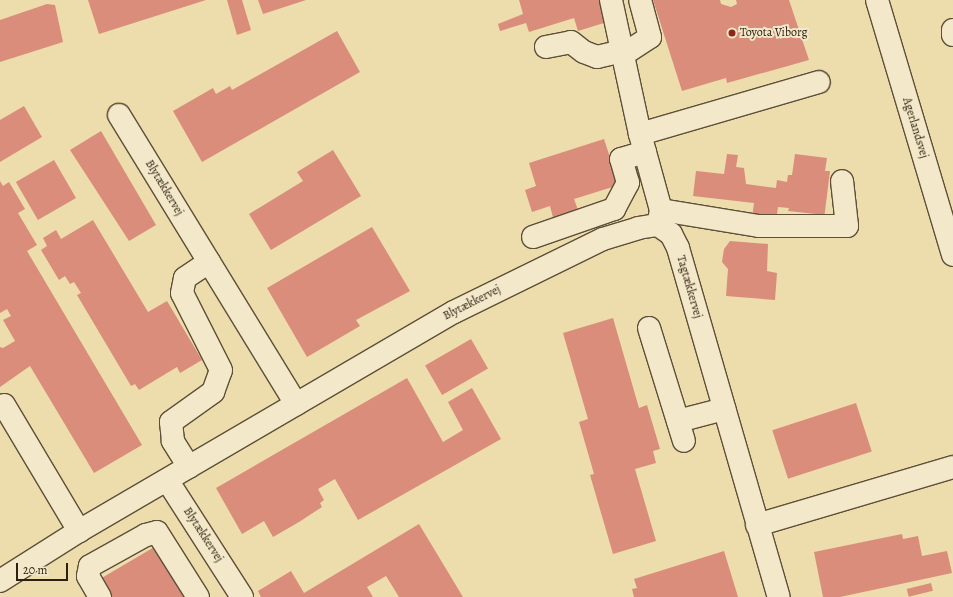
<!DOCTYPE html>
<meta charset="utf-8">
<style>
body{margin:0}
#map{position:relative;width:953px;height:597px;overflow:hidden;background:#eddcac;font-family:Alegreya,serif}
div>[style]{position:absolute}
.building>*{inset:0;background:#da8d7b;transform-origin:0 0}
.roads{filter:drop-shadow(1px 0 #5d4f38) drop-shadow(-1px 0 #5d4f38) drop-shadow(0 1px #5d4f38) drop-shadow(0 -1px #5d4f38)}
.minor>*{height:22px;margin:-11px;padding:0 11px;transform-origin:11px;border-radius:11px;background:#f3e8c9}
.dots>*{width:11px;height:11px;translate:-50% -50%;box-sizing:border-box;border:2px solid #f3e8c9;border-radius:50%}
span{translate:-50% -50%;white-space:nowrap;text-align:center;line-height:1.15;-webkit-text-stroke:4px #f3e8c9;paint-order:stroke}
.poi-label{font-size:12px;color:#2d2011}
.left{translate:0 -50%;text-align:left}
.street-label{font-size:12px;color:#2d2011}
.scale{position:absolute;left:16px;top:563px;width:52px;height:18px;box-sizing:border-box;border:2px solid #2d2011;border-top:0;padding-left:5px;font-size:12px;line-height:14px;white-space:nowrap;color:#2d2011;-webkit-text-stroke:3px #f3e8c9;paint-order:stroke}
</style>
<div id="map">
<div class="building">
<div style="clip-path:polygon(88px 0,206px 0,99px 34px)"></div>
<div style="clip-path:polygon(227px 0,242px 0,251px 30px,237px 35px)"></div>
<div style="clip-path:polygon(258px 0,306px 0,263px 14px)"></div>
<div style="clip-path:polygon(519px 0,602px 0,607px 22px,578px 31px,574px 18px,529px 32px,526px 23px,500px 31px,498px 24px,523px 14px)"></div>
<div style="clip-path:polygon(653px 0,720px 0,721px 4px,731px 7px,737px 4px,736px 0,789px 0,809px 60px,727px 83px,726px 78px,682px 91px)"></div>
<div style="clip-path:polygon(47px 4px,55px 5px,63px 42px,0 62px,0 20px)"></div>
<div style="clip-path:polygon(337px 31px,360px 72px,202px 162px,173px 111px,213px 88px,216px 94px,230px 86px,232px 90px)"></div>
<div style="clip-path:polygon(24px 106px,42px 137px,0 162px,0 120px)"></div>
<div style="clip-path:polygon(101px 131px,156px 225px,129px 241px,70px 150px)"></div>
<div style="clip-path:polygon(604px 139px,619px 185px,574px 199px,579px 213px,554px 221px,550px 206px,532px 212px,525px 190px,536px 186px,529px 163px)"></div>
<div style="clip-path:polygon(333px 150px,361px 196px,271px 250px,249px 214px,303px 181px,297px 172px)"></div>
<div style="clip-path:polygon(727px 154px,738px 155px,736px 167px,744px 168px,746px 184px,776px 188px,777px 180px,787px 182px,788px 175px,792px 175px,795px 154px,827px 158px,825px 171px,830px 171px,824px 219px,816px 218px,816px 214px,788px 211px,789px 208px,778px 207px,776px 221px,752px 218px,754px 203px,693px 196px,696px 171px,724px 174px)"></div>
<div style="left:54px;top:160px;width:44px;height:44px;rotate:60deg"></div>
<div style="clip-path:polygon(0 181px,3px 186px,9px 182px,25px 209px,18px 213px,37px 245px,27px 251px,142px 445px,94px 473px,30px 366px,0 387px,0 347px,3px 348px,15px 341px,3px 320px,11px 316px,7px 309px,0 313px)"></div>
<div style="clip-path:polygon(93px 220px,148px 312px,167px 301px,202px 360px,180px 373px,177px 367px,139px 390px,135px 384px,131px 386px,77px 295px,81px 293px,74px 282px,70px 284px,65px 276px,59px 280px,41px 250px,47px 246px,43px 238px,56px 230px,61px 239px)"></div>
<div style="clip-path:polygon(372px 227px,410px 291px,356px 320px,360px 326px,307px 357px,267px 288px)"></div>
<div style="clip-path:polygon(730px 241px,768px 244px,767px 271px,777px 273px,775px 300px,726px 296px,728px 269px,722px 262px,724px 249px)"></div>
<div style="clip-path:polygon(613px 318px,639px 408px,647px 405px,660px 449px,653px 451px,656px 463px,635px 469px,656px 541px,613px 554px,590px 475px,594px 474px,579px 422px,588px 419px,563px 333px)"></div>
<div style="left:471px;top:339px;width:34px;height:53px;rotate:60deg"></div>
<div style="clip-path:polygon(407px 378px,443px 442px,463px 430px,448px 402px,472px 388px,501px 439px,358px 520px,335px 479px,318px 489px,324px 500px,320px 503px,322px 507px,299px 522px,273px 537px,264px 521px,242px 534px,216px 488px)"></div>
<div style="left:856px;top:403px;width:51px;height:88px;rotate:72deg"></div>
<div style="clip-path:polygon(419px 524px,463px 597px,399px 597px,386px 576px,367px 587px,373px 597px,261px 597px,258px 591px,291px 571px,304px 593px)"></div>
<div style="clip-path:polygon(902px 534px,903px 539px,918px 536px,922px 556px,947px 551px,952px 573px,840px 597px,823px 597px,814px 552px)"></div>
<div style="clip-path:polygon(156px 546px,186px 597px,110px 597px,100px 579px)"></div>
<div style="clip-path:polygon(724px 551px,738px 597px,634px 597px,632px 589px,637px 588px,634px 579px)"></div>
<div style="left:931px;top:583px;width:8px;height:25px;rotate:76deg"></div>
</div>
<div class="roads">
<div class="minor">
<div style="left:611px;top:0;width:137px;rotate:77.8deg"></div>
<div style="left:640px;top:134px;width:79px;rotate:74.6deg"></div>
<div style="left:661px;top:210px;width:15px;rotate:101deg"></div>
<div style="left:658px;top:225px;width:16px;rotate:35deg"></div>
<div style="left:671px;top:234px;width:16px;rotate:63deg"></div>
<div style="left:678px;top:248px;width:363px;rotate:73.9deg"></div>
<div style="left:877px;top:0;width:266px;rotate:73.4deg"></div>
<div style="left:953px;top:30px;width:5px;rotate:90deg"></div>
<div style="left:546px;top:47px;width:25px;rotate:-11deg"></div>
<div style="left:571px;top:42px;width:16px;rotate:38deg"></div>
<div style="left:584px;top:52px;width:14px;rotate:21deg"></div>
<div style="left:597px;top:57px;width:23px;rotate:-13deg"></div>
<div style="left:619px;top:52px;width:5px;rotate:22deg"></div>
<div style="left:624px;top:54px;width:31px;rotate:-33deg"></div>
<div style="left:650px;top:37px;width:38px;rotate:-105deg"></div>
<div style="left:119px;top:115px;width:339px;rotate:58.5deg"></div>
<div style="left:640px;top:134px;width:186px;rotate:-16.2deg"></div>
<div style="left:661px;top:210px;width:99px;rotate:9.3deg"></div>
<div style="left:759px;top:226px;width:88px"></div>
<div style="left:847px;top:226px;width:45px;rotate:-96.3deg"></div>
<div style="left:533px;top:237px;width:86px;rotate:-19.1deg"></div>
<div style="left:614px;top:209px;width:30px;rotate:-62deg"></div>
<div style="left:628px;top:183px;width:25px;rotate:-106deg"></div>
<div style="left:621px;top:159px;width:25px;rotate:-16deg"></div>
<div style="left:649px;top:328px;width:118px;rotate:72.8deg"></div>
<div style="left:4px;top:405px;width:147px;rotate:59.2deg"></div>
<div style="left:678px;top:421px;width:48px;rotate:-14.6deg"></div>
<div style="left:189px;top:467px;width:31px;rotate:-122deg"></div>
<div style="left:173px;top:441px;width:19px;rotate:-96deg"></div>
<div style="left:171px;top:422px;width:52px;rotate:-35.5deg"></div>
<div style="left:213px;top:392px;width:23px;rotate:-70deg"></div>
<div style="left:221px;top:370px;width:86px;rotate:-116.9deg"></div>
<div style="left:182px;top:293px;width:15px;rotate:-79deg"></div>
<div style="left:185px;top:278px;width:29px;rotate:-34deg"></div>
<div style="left:167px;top:480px;width:139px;rotate:57.3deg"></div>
<div style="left:757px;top:525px;width:204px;rotate:-16.5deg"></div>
<div style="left:0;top:581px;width:93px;rotate:-32.3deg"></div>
<div style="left:79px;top:531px;width:434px;rotate:-30.3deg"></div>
<div style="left:454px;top:312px;width:166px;rotate:-26.1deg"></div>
<div style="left:603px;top:239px;width:37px;rotate:-17deg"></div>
<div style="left:638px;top:228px;width:20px;rotate:-9deg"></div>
<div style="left:100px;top:597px;width:24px;rotate:-120deg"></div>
<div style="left:88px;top:576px;width:10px;rotate:-79deg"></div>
<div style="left:90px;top:566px;width:64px;rotate:-29deg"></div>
<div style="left:146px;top:535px;width:11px;rotate:-15deg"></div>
<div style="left:157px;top:532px;width:77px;rotate:57.8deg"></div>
</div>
</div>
<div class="dots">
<div style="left:732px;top:33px;background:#8f2418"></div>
</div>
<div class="poi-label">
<span class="left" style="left:740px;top:33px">Toyota Viborg</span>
</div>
<div class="street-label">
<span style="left:915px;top:128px;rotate:73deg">Agerlandsvej</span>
<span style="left:164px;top:188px;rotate:59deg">Blytækkervej</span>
<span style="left:689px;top:287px;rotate:74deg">Tagtækkervej</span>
<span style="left:472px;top:303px;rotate:-27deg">Blytækkervej</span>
<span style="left:203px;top:535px;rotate:57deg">Blytækkervej</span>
</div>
<div class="scale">20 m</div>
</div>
